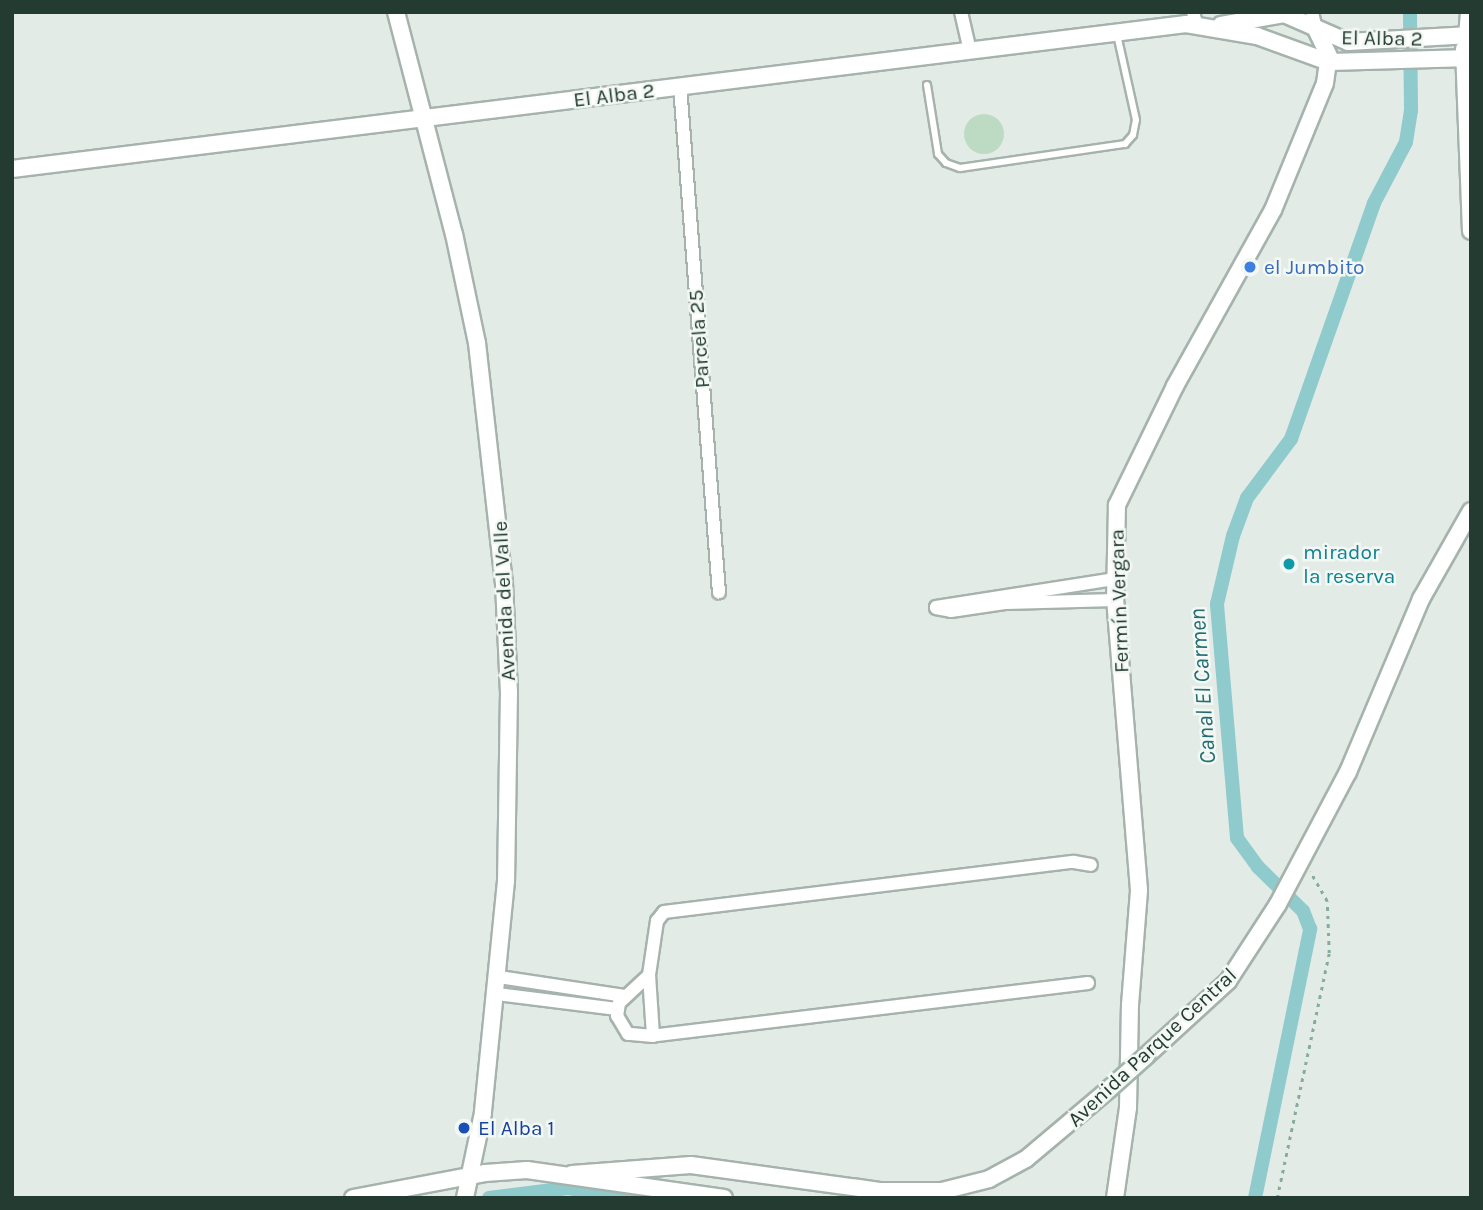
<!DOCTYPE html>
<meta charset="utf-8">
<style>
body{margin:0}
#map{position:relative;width:1483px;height:1210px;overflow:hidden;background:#e3ebe7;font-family:Karla,sans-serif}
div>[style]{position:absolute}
.green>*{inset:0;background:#bddbc2}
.round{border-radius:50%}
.canal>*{height:14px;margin:-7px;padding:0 7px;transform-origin:7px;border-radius:7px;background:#8fcacc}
.path>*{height:2.5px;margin-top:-1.25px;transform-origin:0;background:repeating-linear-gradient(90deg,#86ac9c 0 3.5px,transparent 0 8.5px)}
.roads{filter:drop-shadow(2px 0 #a6b3ad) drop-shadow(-2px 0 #a6b3ad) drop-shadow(0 2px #a6b3ad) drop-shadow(0 -2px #a6b3ad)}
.lane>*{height:6px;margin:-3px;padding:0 3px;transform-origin:3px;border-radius:3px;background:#fff}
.street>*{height:12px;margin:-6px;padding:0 6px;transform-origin:6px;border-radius:6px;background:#fff}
.secondary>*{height:16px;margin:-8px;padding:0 8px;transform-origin:8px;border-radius:8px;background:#fff}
.bridges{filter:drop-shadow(2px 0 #a2b6ad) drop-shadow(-2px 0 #a2b6ad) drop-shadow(0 2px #a2b6ad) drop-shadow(0 -2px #a2b6ad)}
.secondary-bridge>*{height:16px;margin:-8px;padding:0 8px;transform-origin:8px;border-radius:8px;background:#fff}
.dots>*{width:19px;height:19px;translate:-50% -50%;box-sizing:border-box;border:4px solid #f3f8f5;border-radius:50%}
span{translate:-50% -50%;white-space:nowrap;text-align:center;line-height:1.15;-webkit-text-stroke:5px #f3f8f5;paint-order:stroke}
.street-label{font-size:21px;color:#243b32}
.shop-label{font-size:21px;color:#366cbe}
.left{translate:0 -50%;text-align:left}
.culture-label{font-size:21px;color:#0d838f}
.transit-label{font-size:21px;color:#164399}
.water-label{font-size:23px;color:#236e72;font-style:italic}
.frame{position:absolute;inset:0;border:14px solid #243b32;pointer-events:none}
</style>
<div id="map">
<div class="green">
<div class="round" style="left:964px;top:114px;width:40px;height:40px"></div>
</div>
<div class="canal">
<div style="left:489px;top:1198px;width:80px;rotate:-7.2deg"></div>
<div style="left:568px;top:1188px;width:63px;rotate:9.2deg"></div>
<div style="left:1255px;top:1198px;width:275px;rotate:-78.4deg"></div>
<div style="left:1310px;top:929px;width:19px;rotate:-111deg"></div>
<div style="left:1303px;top:911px;width:63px;rotate:-135.6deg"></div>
<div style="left:1258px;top:867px;width:36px;rotate:-126deg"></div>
<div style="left:1237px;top:838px;width:235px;rotate:-94.9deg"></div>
<div style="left:1217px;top:604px;width:70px;rotate:-76.8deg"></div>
<div style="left:1233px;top:536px;width:40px;rotate:-69.8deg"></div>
<div style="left:1247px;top:498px;width:74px;rotate:-53.3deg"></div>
<div style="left:1291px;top:439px;width:250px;rotate:-70.6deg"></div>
<div style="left:1374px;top:203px;width:69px;rotate:-62.3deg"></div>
<div style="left:1406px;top:142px;width:32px;rotate:-81deg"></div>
<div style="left:1411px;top:110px;width:98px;rotate:-90.6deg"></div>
</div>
<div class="path">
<div style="left:1277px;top:1198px;width:250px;rotate:-78deg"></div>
<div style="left:1329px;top:953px;width:52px;rotate:-92.2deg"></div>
<div style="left:1327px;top:901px;width:34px;rotate:-120deg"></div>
</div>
<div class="roads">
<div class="lane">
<div style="left:927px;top:85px;width:70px;rotate:80.9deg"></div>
<div style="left:938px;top:154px;width:12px;rotate:48deg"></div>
<div style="left:946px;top:163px;width:15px;rotate:20deg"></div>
<div style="left:960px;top:168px;width:167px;rotate:-8.3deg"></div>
<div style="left:1125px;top:144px;width:12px;rotate:-48deg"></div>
<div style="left:1133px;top:135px;width:15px;rotate:-79deg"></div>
<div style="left:1136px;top:120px;width:88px;rotate:-102.5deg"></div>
</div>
<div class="street">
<div style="left:961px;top:12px;width:40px;rotate:77deg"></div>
<div style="left:1193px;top:12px;width:11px;rotate:75deg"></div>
<div style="left:1312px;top:12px;width:17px;rotate:77deg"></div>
<div style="left:1465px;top:36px;width:24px;rotate:-85deg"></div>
<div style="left:680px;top:86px;width:508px;rotate:85.6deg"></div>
<div style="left:936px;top:607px;width:180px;rotate:-8.9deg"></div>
<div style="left:936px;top:608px;width:15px;rotate:11deg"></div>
<div style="left:951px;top:611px;width:56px;rotate:-8.3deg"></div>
<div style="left:1006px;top:603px;width:109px;rotate:-1.6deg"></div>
<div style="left:649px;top:975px;width:61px;rotate:86.2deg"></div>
<div style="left:499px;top:977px;width:127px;rotate:8.6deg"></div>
<div style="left:1088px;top:983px;width:438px;rotate:173.1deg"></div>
<div style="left:653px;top:1036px;width:25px;rotate:-175deg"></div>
<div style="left:628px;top:1034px;width:21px;rotate:-121deg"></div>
<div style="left:617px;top:1016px;width:13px;rotate:-81deg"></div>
<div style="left:619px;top:1003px;width:41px;rotate:-43deg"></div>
<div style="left:649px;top:975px;width:55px;rotate:-81.6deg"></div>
<div style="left:657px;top:921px;width:11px;rotate:-52deg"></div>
<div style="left:664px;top:912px;width:413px;rotate:-7deg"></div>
<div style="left:1074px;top:862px;width:17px;rotate:10deg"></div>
<div style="left:497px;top:994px;width:121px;rotate:7.1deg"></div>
</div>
<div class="secondary">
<div style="left:396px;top:12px;width:229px;rotate:75.4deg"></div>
<div style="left:454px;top:234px;width:111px;rotate:78.1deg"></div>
<div style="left:477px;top:343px;width:242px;rotate:83.6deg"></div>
<div style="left:504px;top:583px;width:109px;rotate:87.4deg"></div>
<div style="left:509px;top:692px;width:189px;rotate:90.9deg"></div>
<div style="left:506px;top:881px;width:233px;rotate:95.7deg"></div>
<div style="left:483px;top:1113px;width:87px;rotate:102deg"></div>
<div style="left:1221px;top:25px;width:64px;rotate:-9.9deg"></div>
<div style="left:1284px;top:14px;width:70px;rotate:23.6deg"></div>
<div style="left:1348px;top:42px;width:123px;rotate:-3.3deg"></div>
<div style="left:1464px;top:49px;width:182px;rotate:87.8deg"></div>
<div style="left:12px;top:169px;width:1183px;rotate:-7.04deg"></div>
<div style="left:1186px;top:24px;width:72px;rotate:9.6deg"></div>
<div style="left:1257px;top:36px;width:77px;rotate:19.9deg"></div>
<div style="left:1329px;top:62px;width:142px;rotate:-1.6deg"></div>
<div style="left:1146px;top:1056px;width:111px;rotate:-42.4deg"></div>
<div style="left:1228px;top:981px;width:92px;rotate:-57deg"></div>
<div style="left:1278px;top:904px;width:149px;rotate:-62.1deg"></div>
<div style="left:1348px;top:772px;width:188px;rotate:-67.1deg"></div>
<div style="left:1421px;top:599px;width:101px;rotate:-60.4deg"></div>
<div style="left:572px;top:1174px;width:119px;rotate:-4.3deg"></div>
<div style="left:691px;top:1165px;width:192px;rotate:7.8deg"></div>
<div style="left:881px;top:1191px;width:61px"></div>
<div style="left:942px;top:1191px;width:49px;rotate:-14.3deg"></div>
<div style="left:989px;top:1179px;width:42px;rotate:-28.4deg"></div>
<div style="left:1026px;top:1159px;width:109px;rotate:-40.1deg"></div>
<div style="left:353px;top:1198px;width:134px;rotate:-10.7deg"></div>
<div style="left:485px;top:1173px;width:42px;rotate:-4.1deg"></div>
<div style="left:527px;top:1170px;width:199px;rotate:8.1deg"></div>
<div style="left:1115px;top:1198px;width:91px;rotate:-81.8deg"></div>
<div style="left:1128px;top:1108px;width:103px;rotate:-88.9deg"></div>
<div style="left:1130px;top:1005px;width:115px;rotate:-85.5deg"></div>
<div style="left:1139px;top:890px;width:291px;rotate:-94.7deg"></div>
<div style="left:1115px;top:600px;width:95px;rotate:-88.8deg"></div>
<div style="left:1117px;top:505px;width:132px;rotate:-64deg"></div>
<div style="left:1175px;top:386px;width:201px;rotate:-60.9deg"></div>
<div style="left:1273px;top:210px;width:137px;rotate:-67.7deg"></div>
<div style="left:1325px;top:83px;width:27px;rotate:-82deg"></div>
<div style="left:1329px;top:56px;width:30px;rotate:-116deg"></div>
</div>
</div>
<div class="bridges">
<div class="secondary-bridge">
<div style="left:1109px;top:1089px;width:50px;rotate:-41.7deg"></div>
</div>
</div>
<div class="dots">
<div style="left:1250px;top:267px;background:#3f7fe0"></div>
<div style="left:1289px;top:564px;background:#0f9aa8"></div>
<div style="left:464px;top:1128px;background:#1a4fb4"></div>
</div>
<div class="street-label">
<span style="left:1382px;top:38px;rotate:1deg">El Alba 2</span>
<span style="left:614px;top:95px;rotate:-7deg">El Alba 2</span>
<span style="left:699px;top:339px;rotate:-94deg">Parcela 25</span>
<span style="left:504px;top:601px;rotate:-93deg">Avenida del Valle</span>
<span style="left:1119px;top:601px;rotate:-92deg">Fermín Vergara</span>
<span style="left:1152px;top:1047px;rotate:-43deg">Avenida Parque Central</span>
</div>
<div class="shop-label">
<span class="left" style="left:1264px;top:267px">el Jumbito</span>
</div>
<div class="culture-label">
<span class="left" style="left:1303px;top:564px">mirador<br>la reserva</span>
</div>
<div class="transit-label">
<span class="left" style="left:478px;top:1128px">El Alba 1</span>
</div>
<div class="water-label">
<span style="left:1203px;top:686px;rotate:-94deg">Canal El Carmen</span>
</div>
<div class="frame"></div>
</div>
